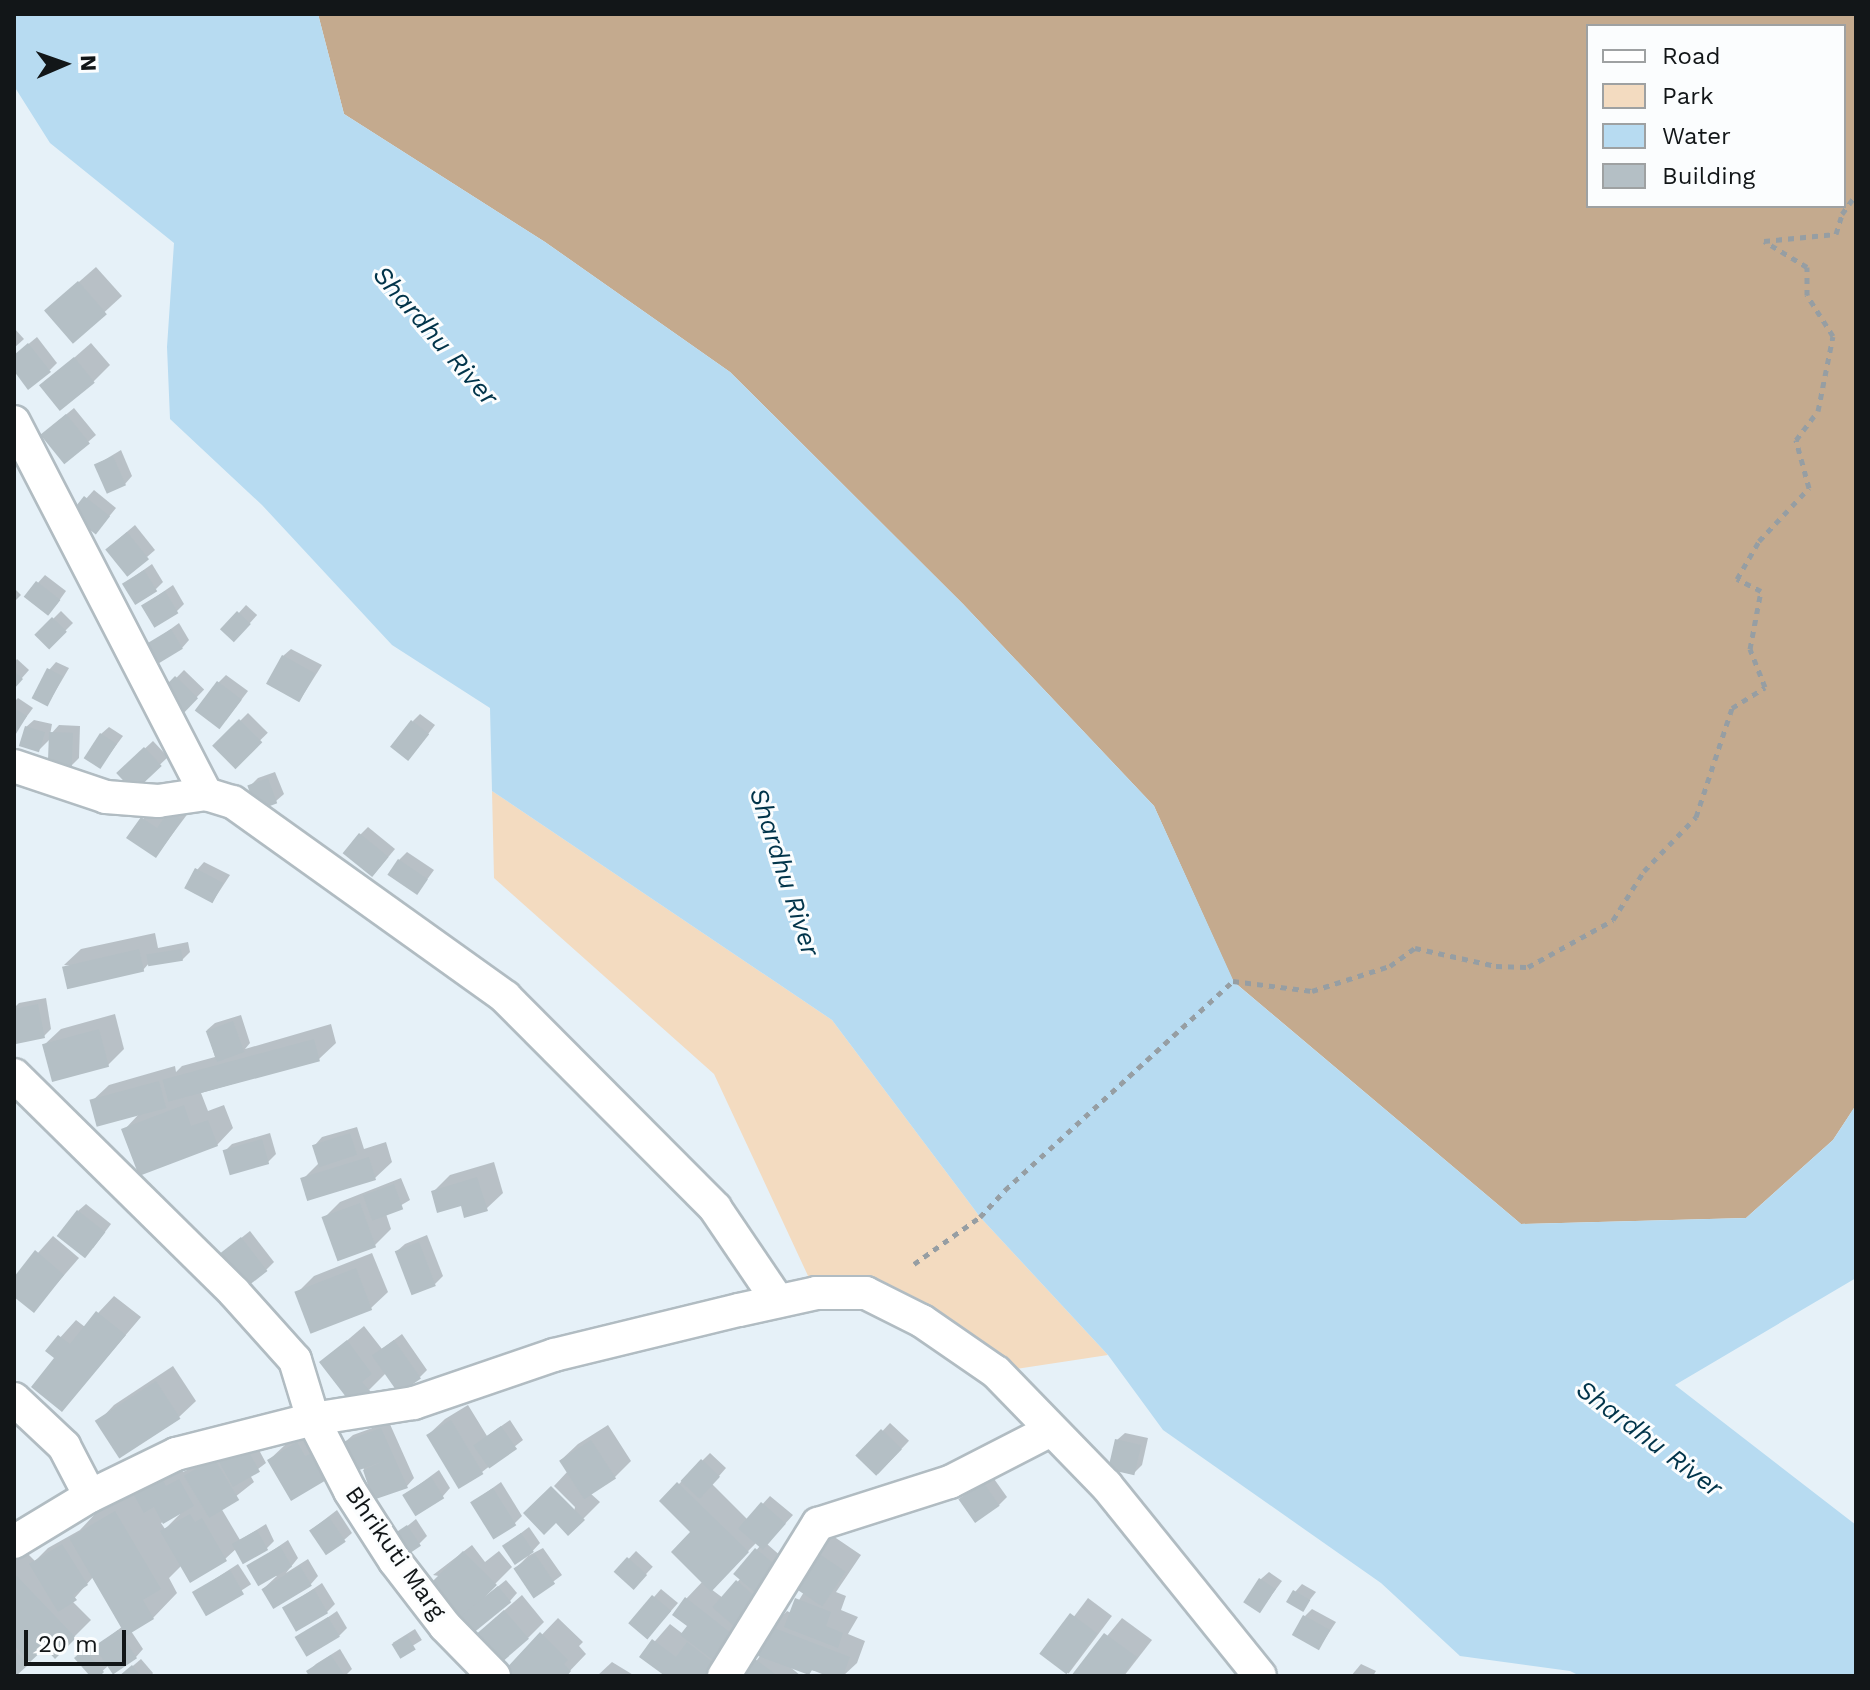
<!DOCTYPE html>
<style>
body{margin:0}
#map{position:relative;width:1870px;height:1690px;overflow:hidden;background:#e6f1f8;font-family:"Work Sans",sans-serif}
div>[style]{position:absolute}
.green>*{inset:0;background:#f3dbc0}
.forest>*{inset:0;background:#c4aa8e}
.water>*{inset:0;background:#b7dbf1}
.shadow>*{inset:0;background:#0003;transform-origin:0 0}
.building>*{inset:0;background:#b4bfc5;transform-origin:0 0}
.path>*{height:5px;margin-top:-2.5px;transform-origin:0;background:repeating-linear-gradient(90deg,#969ea3 0 6px,transparent 0 12px)}
.roads{filter:drop-shadow(2px 0 #b1bcc2) drop-shadow(-2px 0 #b1bcc2) drop-shadow(0 2px #b1bcc2) drop-shadow(0 -2px #b1bcc2)}
.minor>*{height:32px;margin:-16px;padding:0 16px;transform-origin:16px;border-radius:16px;background:#fff}
span{translate:-50% -50%;white-space:nowrap;text-align:center;line-height:1.15;-webkit-text-stroke:6px #fbfdfe;paint-order:stroke}
.street-label{font-size:24px;color:#121618}
.water-label{font-size:26px;color:#01344a;font-style:italic}
.frame{position:absolute;inset:0;border:16px solid #121618;pointer-events:none}
.legend{position:absolute;left:1586px;top:24px;width:260px;height:184px;box-sizing:border-box;background:#fbfdfe;border:2px solid #9ea1a2;margin:0;padding:10px 14px;list-style:none;font-size:24px;color:#121618}
.legend li{display:flex;align-items:center;gap:16px;height:40px}
.legend b{width:40px;border:2px solid #9ea1a2}
.north{position:absolute;left:24px;top:24px;width:80px;height:80px;-webkit-text-stroke:6px #fbfdfe;paint-order:stroke;rotate:88deg;font-size:22px;font-weight:700;line-height:32px;text-align:center;color:#121618}
.north::after{content:'';display:block;margin:auto;width:28px;height:36px;background:#121618;clip-path:polygon(50% 0,100% 100%,50% 72%,0 100%)}
.scale{position:absolute;left:24px;top:1630px;width:102px;height:36px;box-sizing:border-box;border:4px solid #121618;border-top:0;padding-left:10px;font-size:24px;line-height:28px;white-space:nowrap;color:#121618;-webkit-text-stroke:6px #fbfdfe;paint-order:stroke}
</style>
<div id="map">
<div class="green">
<div style="clip-path:polygon(492px 791px,832px 1020px,980px 1217px,1108px 1355px,996px 1372px,922px 1321px,816px 1293px,714px 1074px,494px 878px)"></div>
</div>
<div class="forest">
<div style="clip-path:polygon(evenodd,318px 14px,1856px 14px,1856px 1105px,1833px 1140px,1746px 1218px,1521px 1224px,1233px 981px,1154px 806px,963px 604px,730px 372px,545px 242px,344px 114px,318px 14px,1588px 26px,1844px 26px,1844px 206px,1588px 206px,1588px 26px)"></div>
</div>
<div class="water">
<div style="clip-path:polygon(14px 14px,318px 14px,344px 114px,545px 242px,730px 372px,963px 604px,1154px 806px,1234px 982px,1521px 1224px,1746px 1218px,1833px 1140px,1856px 1105px,1856px 1278px,1675px 1385px,1856px 1525px,1856px 1676px,1580px 1676px,1570px 1671px,1460px 1656px,1381px 1583px,1163px 1430px,1108px 1355px,980px 1217px,832px 1020px,492px 791px,490px 708px,392px 645px,262px 505px,170px 419px,167px 347px,174px 243px,50px 143px,14px 86px)"></div>
</div>
<div class="shadow">
<div style="clip-path:polygon(96px 267px,122px 296px,74px 340px,64px 295px)"></div>
<div style="clip-path:polygon(14px 328px,24px 339px,14px 348px)"></div>
<div style="clip-path:polygon(37px 337px,57px 363px,50px 370px,14px 368px,14px 356px)"></div>
<div style="clip-path:polygon(91px 343px,110px 365px,93px 382px,42px 386px)"></div>
<div style="clip-path:polygon(74px 408px,96px 435px,65px 462px,51px 427px)"></div>
<div style="clip-path:polygon(121px 450px,132px 476px,125px 484px,96px 465px)"></div>
<div style="clip-path:polygon(94px 490px,116px 508px,103px 524px,73px 513px)"></div>
<div style="clip-path:polygon(135px 525px,155px 550px,147px 557px,115px 542px)"></div>
<div style="clip-path:polygon(152px 564px,163px 582px,156px 589px,124px 584px)"></div>
<div style="clip-path:polygon(45px 575px,66px 591px,56px 605px,26px 596px)"></div>
<div style="clip-path:polygon(173px 585px,184px 604px,176px 612px,144px 605px)"></div>
<div style="clip-path:polygon(14px 588px,21px 595px,14px 602px)"></div>
<div style="left:246px;top:605px;width:15px;height:33px;rotate:42deg"></div>
<div style="left:61px;top:611px;width:17px;height:34px;rotate:45deg"></div>
<div style="clip-path:polygon(179px 623px,189px 640px,182px 648px,150px 644px)"></div>
<div style="clip-path:polygon(291px 649px,322px 665px,300px 700px,283px 656px)"></div>
<div style="clip-path:polygon(17px 659px,29px 670px,14px 687px,14px 663px)"></div>
<div style="clip-path:polygon(56px 662px,69px 668px,48px 704px,49px 670px)"></div>
<div style="left:184px;top:670px;width:28px;height:32px;rotate:44deg"></div>
<div style="clip-path:polygon(226px 675px,248px 691px,226px 720px,218px 683px)"></div>
<div style="clip-path:polygon(18px 698px,33px 708px,16px 731px,14px 702px)"></div>
<div style="left:248px;top:713px;width:28px;height:47px;rotate:45deg"></div>
<div style="clip-path:polygon(420px 714px,435px 725px,416px 750px,413px 721px)"></div>
<div style="clip-path:polygon(34px 720px,52px 724px,50px 735px,59px 725px,80px 726px,79px 758px,71px 766px,51px 738px,40px 749px,26px 727px)"></div>
<div style="clip-path:polygon(109px 727px,123px 736px,100px 767px,101px 734px)"></div>
<div style="left:153px;top:741px;width:22px;height:47px;rotate:47deg"></div>
<div style="clip-path:polygon(275px 772px,284px 794px,276px 801px,250px 786px,258px 778px)"></div>
<div style="clip-path:polygon(150px 810px,165px 820px,171px 812px,189px 812px,156px 856px,129px 838px)"></div>
<div style="clip-path:polygon(368px 827px,395px 849px,374px 874px,360px 835px)"></div>
<div style="clip-path:polygon(407px 852px,434px 870px,418px 892px,399px 860px)"></div>
<div style="clip-path:polygon(204px 862px,230px 875px,213px 901px,197px 870px)"></div>
<div style="clip-path:polygon(155px 933px,158px 948px,188px 942px,190px 952px,182px 960px,150px 962px,143px 970px,64px 965px,81px 949px)"></div>
<div style="clip-path:polygon(46px 998px,51px 1029px,44px 1036px,18px 1042px,14px 1008px,19px 1003px)"></div>
<div style="clip-path:polygon(115px 1014px,124px 1049px,108px 1065px,44px 1045px,61px 1029px)"></div>
<div style="clip-path:polygon(241px 1015px,250px 1043px,245px 1049px,331px 1024px,336px 1043px,319px 1059px,201px 1093px,208px 1111px,224px 1105px,233px 1128px,217px 1145px,124px 1130px,140px 1113px,92px 1101px,109px 1085px,175px 1066px,176px 1072px,182px 1066px,215px 1057px,207px 1030px,215px 1023px)"></div>
<div style="clip-path:polygon(357px 1127px,364px 1149px,386px 1142px,392px 1162px,375px 1178px,302px 1180px,319px 1163px,315px 1145px,322px 1137px)"></div>
<div style="clip-path:polygon(270px 1133px,276px 1154px,268px 1162px,225px 1151px,232px 1144px)"></div>
<div style="clip-path:polygon(494px 1162px,503px 1193px,486px 1209px,433px 1192px,450px 1175px)"></div>
<div style="clip-path:polygon(401px 1178px,410px 1200px,386px 1214px,391px 1229px,375px 1245px,324px 1218px,340px 1202px)"></div>
<div style="clip-path:polygon(86px 1204px,111px 1224px,93px 1248px,78px 1211px)"></div>
<div style="clip-path:polygon(250px 1231px,274px 1262px,266px 1270px,230px 1247px)"></div>
<div style="clip-path:polygon(427px 1235px,443px 1276px,435px 1284px,397px 1251px,405px 1244px)"></div>
<div style="clip-path:polygon(53px 1236px,79px 1258px,34px 1310px,14px 1294px,14px 1280px)"></div>
<div style="clip-path:polygon(372px 1253px,388px 1292px,371px 1308px,298px 1292px,314px 1276px)"></div>
<div style="clip-path:polygon(114px 1296px,141px 1317px,62px 1410px,57px 1358px,48px 1351px,76px 1320px,85px 1327px)"></div>
<div style="clip-path:polygon(364px 1326px,382px 1349px,402px 1334px,427px 1370px,420px 1377px,386px 1373px,369px 1390px,322px 1362px)"></div>
<div style="clip-path:polygon(173px 1366px,196px 1401px,179px 1417px,98px 1422px,114px 1405px)"></div>
<div style="clip-path:polygon(468px 1405px,487px 1436px,510px 1420px,523px 1440px,482px 1472px,428px 1435px,445px 1419px)"></div>
<div style="clip-path:polygon(389px 1422px,414px 1478px,407px 1486px,375px 1498px,363px 1467px,345px 1442px,353px 1435px)"></div>
<div style="left:890px;top:1423px;width:26px;height:45px;rotate:43deg"></div>
<div style="clip-path:polygon(608px 1425px,631px 1461px,614px 1478px,590px 1493px,600px 1502px,569px 1533px,575px 1507px,554px 1486px,568px 1471px,561px 1460px,578px 1444px)"></div>
<div style="clip-path:polygon(314px 1428px,343px 1461px,269px 1460px,286px 1444px)"></div>
<div style="clip-path:polygon(1125px 1433px,1148px 1438px,1142px 1465px,1134px 1473px,1117px 1440px)"></div>
<div style="clip-path:polygon(evenodd,252px 1437px,266px 1463px,250px 1475px,254px 1482px,221px 1508px,240px 1540px,266px 1524px,274px 1541px,267px 1548px,237px 1548px,225px 1559px,182px 1565px,169px 1578px,177px 1593px,153px 1618px,131px 1631px,143px 1649px,136px 1657px,109px 1665px,97px 1676px,93px 1676px,85px 1650px,93px 1643px,96px 1647px,123px 1626px,94px 1576px,72px 1601px,91px 1620px,55px 1656px,45px 1645px,14px 1675px,14px 1562px,25px 1551px,35px 1561px,48px 1548px,80px 1530px,96px 1513px,140px 1487px,142px 1490px,178px 1464px,183px 1472px,252px 1437px,179px 1513px,180px 1514px,165px 1529px,161px 1523px,179px 1513px)"></div>
<div style="clip-path:polygon(evenodd,710px 1453px,726px 1468px,712px 1484px,748px 1520px,770px 1496px,793px 1515px,767px 1544px,790px 1564px,714px 1676px,668px 1676px,642px 1656px,670px 1624px,683px 1634px,690px 1626px,686px 1599px,703px 1581px,693px 1531px,662px 1501px,710px 1453px,756px 1543px,760px 1546px,736px 1573px,741px 1578px,723px 1598px,711px 1589px,756px 1543px)"></div>
<div style="clip-path:polygon(439px 1470px,450px 1488px,443px 1496px,405px 1495px)"></div>
<div style="clip-path:polygon(992px 1476px,1007px 1497px,999px 1505px,960px 1499px)"></div>
<div style="clip-path:polygon(501px 1482px,522px 1516px,514px 1524px,473px 1502px)"></div>
<div style="clip-path:polygon(337px 1510px,352px 1533px,344px 1540px,311px 1530px)"></div>
<div style="clip-path:polygon(416px 1519px,427px 1536px,419px 1544px,395px 1536px)"></div>
<div style="clip-path:polygon(529px 1527px,540px 1543px,528px 1556px,543px 1548px,562px 1575px,534px 1596px,515px 1569px,528px 1556px,504px 1546px)"></div>
<div style="clip-path:polygon(833px 1536px,861px 1555px,836px 1592px,846px 1596px,841px 1610px,858px 1617px,848px 1634px,865px 1641px,857px 1663px,843px 1676px,789px 1666px,801px 1676px,745px 1676px,760px 1656px,771px 1628px,787px 1611px,791px 1613px,804px 1592px,816px 1552px)"></div>
<div style="clip-path:polygon(288px 1540px,298px 1558px,286px 1573px,308px 1559px,318px 1576px,311px 1584px,263px 1589px,277px 1576px,248px 1567px)"></div>
<div style="clip-path:polygon(472px 1545px,485px 1562px,499px 1551px,512px 1567px,493px 1586px,433px 1575px)"></div>
<div style="left:636px;top:1551px;width:23px;height:28px;rotate:43deg"></div>
<div style="left:238px;top:1564px;width:24px;height:52px;rotate:57deg"></div>
<div style="clip-path:polygon(1269px 1572px,1282px 1581px,1260px 1611px,1261px 1579px)"></div>
<div style="clip-path:polygon(506px 1580px,517px 1593px,510px 1601px,470px 1609px)"></div>
<div style="clip-path:polygon(322px 1583px,335px 1604px,327px 1612px,285px 1608px)"></div>
<div style="clip-path:polygon(1302px 1584px,1316px 1592px,1302px 1610px,1295px 1592px)"></div>
<div style="clip-path:polygon(661px 1589px,678px 1603px,655px 1629px,654px 1597px)"></div>
<div style="clip-path:polygon(522px 1595px,544px 1622px,528px 1638px,491px 1622px)"></div>
<div style="left:1088px;top:1598px;width:30px;height:72px;rotate:37deg"></div>
<div style="clip-path:polygon(1312px 1609px,1336px 1622px,1319px 1648px,1305px 1616px)"></div>
<div style="clip-path:polygon(337px 1611px,347px 1628px,339px 1636px,298px 1638px)"></div>
<div style="clip-path:polygon(558px 1618px,583px 1642px,579px 1646px,586px 1654px,565px 1676px,510px 1676px,506px 1672px)"></div>
<div style="clip-path:polygon(1122px 1618px,1152px 1640px,1124px 1676px,1074px 1676px)"></div>
<div style="left:415px;top:1629px;width:13px;height:26px;rotate:58deg"></div>
<div style="clip-path:polygon(340px 1649px,352px 1669px,345px 1676px,311px 1676px,308px 1672px,316px 1664px)"></div>
<div style="clip-path:polygon(141px 1659px,153px 1673px,151px 1676px,121px 1676px)"></div>
<div style="clip-path:polygon(612px 1662px,635px 1676px,597px 1676px)"></div>
<div style="clip-path:polygon(1361px 1664px,1376px 1671px,1373px 1676px,1351px 1676px)"></div>
</div>
<div class="building">
<div style="left:78px;top:281px;width:44px;height:45px;rotate:49deg"></div>
<div style="clip-path:polygon(28px 343px,51px 372px,28px 390px,14px 371px,14px 355px)"></div>
<div style="left:74px;top:357px;width:33px;height:45px;rotate:51deg"></div>
<div style="left:66px;top:414px;width:38px;height:33px;rotate:51deg"></div>
<div style="left:113px;top:456px;width:32px;height:21px;rotate:66deg"></div>
<div style="left:84px;top:496px;width:33px;height:23px;rotate:38deg"></div>
<div style="left:127px;top:532px;width:35px;height:28px;rotate:51deg"></div>
<div style="left:144px;top:570px;width:25px;height:26px;rotate:58deg"></div>
<div style="left:36px;top:581px;width:31px;height:20px;rotate:38deg"></div>
<div style="left:165px;top:591px;width:26px;height:28px;rotate:59deg"></div>
<div style="left:237px;top:611px;width:19px;height:25px;rotate:43deg"></div>
<div style="left:52px;top:617px;width:21px;height:25px;rotate:45deg"></div>
<div style="left:171px;top:629px;width:23px;height:28px;rotate:59deg"></div>
<div style="left:282px;top:655px;width:38px;height:33px;rotate:29deg"></div>
<div style="left:47px;top:668px;width:18px;height:34px;rotate:27deg"></div>
<div style="clip-path:polygon(14px 671px,23px 679px,14px 689px)"></div>
<div style="left:175px;top:676px;width:32px;height:23px;rotate:44deg"></div>
<div style="left:217px;top:681px;width:31px;height:37px;rotate:37deg"></div>
<div style="clip-path:polygon(14px 708px,27px 716px,14px 737px)"></div>
<div style="left:239px;top:719px;width:33px;height:38px;rotate:45deg"></div>
<div style="left:411px;top:720px;width:23px;height:34px;rotate:38deg"></div>
<div style="left:25px;top:726px;width:21px;height:21px;rotate:17deg"></div>
<div style="left:49px;top:732px;width:24px;height:35px;rotate:2deg"></div>
<div style="left:100px;top:733px;width:20px;height:30px;rotate:33deg"></div>
<div style="left:144px;top:747px;width:26px;height:38px;rotate:47deg"></div>
<div style="left:268px;top:778px;width:27px;height:22px;rotate:70deg"></div>
<div style="clip-path:polygon(169px 811px,182px 820px,156px 858px,126px 838px,141px 817px,157px 828px)"></div>
<div style="left:359px;top:833px;width:38px;height:26px;rotate:39deg"></div>
<div style="left:398px;top:859px;width:36px;height:19px;rotate:34deg"></div>
<div style="left:195px;top:868px;width:32px;height:23px;rotate:28deg"></div>
<div style="left:139px;top:949px;width:23px;height:79px;rotate:77deg"></div>
<div style="left:181px;top:949px;width:12px;height:35px;rotate:81deg"></div>
<div style="clip-path:polygon(38px 1004px,45px 1038px,16px 1044px,14px 1009px)"></div>
<div style="left:233px;top:1021px;width:33px;height:29px;rotate:70deg"></div>
<div style="left:99px;top:1029px;width:39px;height:59px;rotate:75deg"></div>
<div style="left:314px;top:1039px;width:23px;height:157px;rotate:75deg"></div>
<div style="left:159px;top:1081px;width:28px;height:72px;rotate:75deg"></div>
<div style="clip-path:polygon(184px 1105px,191px 1126px,208px 1120px,218px 1146px,139px 1176px,121px 1129px)"></div>
<div style="left:350px;top:1133px;width:23px;height:40px;rotate:72deg"></div>
<div style="left:262px;top:1139px;width:26px;height:41px;rotate:74deg"></div>
<div style="left:369px;top:1157px;width:24px;height:72px;rotate:73deg"></div>
<div style="clip-path:polygon(477px 1177px,488px 1211px,464px 1218px,461px 1206px,437px 1213px,431px 1191px)"></div>
<div style="left:394px;top:1184px;width:27px;height:33px;rotate:70deg"></div>
<div style="left:360px;top:1203px;width:47px;height:41px;rotate:70deg"></div>
<div style="left:77px;top:1210px;width:36px;height:33px;rotate:38deg"></div>
<div style="left:241px;top:1237px;width:43px;height:28px;rotate:52deg"></div>
<div style="left:419px;top:1242px;width:47px;height:26px;rotate:69deg"></div>
<div style="clip-path:polygon(35px 1250px,64px 1275px,34px 1313px,14px 1297px,14px 1277px)"></div>
<div style="left:356px;top:1268px;width:45px;height:66px;rotate:69deg"></div>
<div style="clip-path:polygon(96px 1311px,126px 1335px,62px 1412px,31px 1387px,54px 1358px,45px 1351px,58px 1335px,70px 1344px)"></div>
<div style="clip-path:polygon(347px 1340px,372px 1374px,362px 1382px,371px 1392px,353px 1406px,319px 1362px)"></div>
<div style="left:394px;top:1340px;width:47px;height:27px;rotate:55deg"></div>
<div style="left:156px;top:1381px;width:45px;height:73px;rotate:57deg"></div>
<div style="left:451px;top:1420px;width:63px;height:29px;rotate:59deg"></div>
<div style="left:501px;top:1426px;width:28px;height:34px;rotate:55deg"></div>
<div style="clip-path:polygon(381px 1428px,408px 1488px,373px 1500px,363px 1470px,384px 1461px,354px 1472px,343px 1442px)"></div>
<div style="left:881px;top:1429px;width:29px;height:37px;rotate:44deg"></div>
<div style="left:1115px;top:1439px;width:27px;height:31px;rotate:13deg"></div>
<div style="left:591px;top:1440px;width:46px;height:38px;rotate:57deg"></div>
<div style="clip-path:polygon(297px 1442px,305px 1456px,312px 1453px,328px 1479px,291px 1501px,267px 1460px)"></div>
<div style="left:244px;top:1443px;width:33px;height:31px;rotate:61deg"></div>
<div style="left:214px;top:1458px;width:49px;height:35px;rotate:59deg"></div>
<div style="left:701px;top:1459px;width:26px;height:30px;rotate:43deg"></div>
<div style="left:431px;top:1477px;width:25px;height:34px;rotate:58deg"></div>
<div style="clip-path:polygon(162px 1479px,166px 1486px,179px 1479px,194px 1506px,163px 1524px,154px 1507px,144px 1513px,134px 1495px)"></div>
<div style="clip-path:polygon(677px 1482px,749px 1552px,711px 1592px,671px 1552px,690px 1532px,659px 1501px)"></div>
<div style="left:983px;top:1482px;width:29px;height:30px;rotate:55deg"></div>
<div style="clip-path:polygon(551px 1486px,585px 1520px,568px 1536px,556px 1523px,544px 1535px,523px 1513px)"></div>
<div style="left:493px;top:1488px;width:44px;height:27px;rotate:58deg"></div>
<div style="left:761px;top:1502px;width:33px;height:35px;rotate:41deg"></div>
<div style="clip-path:polygon(115px 1511px,161px 1589px,143px 1600px,154px 1619px,126px 1636px,69px 1538px)"></div>
<div style="clip-path:polygon(190px 1514px,195px 1522px,202px 1518px,227px 1561px,190px 1583px,160px 1531px)"></div>
<div style="left:329px;top:1517px;width:30px;height:24px;rotate:56deg"></div>
<div style="left:407px;top:1525px;width:25px;height:18px;rotate:56deg"></div>
<div style="left:257px;top:1530px;width:23px;height:29px;rotate:61deg"></div>
<div style="left:521px;top:1533px;width:23px;height:23px;rotate:56deg"></div>
<div style="clip-path:polygon(62px 1544px,88px 1585px,73px 1595px,77px 1600px,58px 1612px,29px 1564px)"></div>
<div style="left:280px;top:1546px;width:24px;height:39px;rotate:60deg"></div>
<div style="left:755px;top:1548px;width:38px;height:34px;rotate:40deg"></div>
<div style="left:463px;top:1551px;width:48px;height:51px;rotate:45deg"></div>
<div style="left:815px;top:1551px;width:37px;height:42px;rotate:34deg"></div>
<div style="left:535px;top:1554px;width:36px;height:26px;rotate:56deg"></div>
<div style="left:627px;top:1557px;width:27px;height:20px;rotate:42deg"></div>
<div style="left:300px;top:1566px;width:23px;height:45px;rotate:59deg"></div>
<div style="left:230px;top:1570px;width:28px;height:44px;rotate:60deg"></div>
<div style="clip-path:polygon(14px 1573px,76px 1638px,55px 1659px,45px 1648px,30px 1662px,14px 1645px)"></div>
<div style="left:1259px;top:1578px;width:20px;height:29px;rotate:33deg"></div>
<div style="left:736px;top:1580px;width:33px;height:36px;rotate:41deg"></div>
<div style="left:498px;top:1586px;width:21px;height:48px;rotate:51deg"></div>
<div style="left:314px;top:1589px;width:28px;height:37px;rotate:60deg"></div>
<div style="left:1293px;top:1590px;width:20px;height:14px;rotate:30deg"></div>
<div style="left:652px;top:1595px;width:25px;height:37px;rotate:40deg"></div>
<div style="clip-path:polygon(685px 1597px,736px 1637px,717px 1663px,680px 1635px,687px 1626px,672px 1615px)"></div>
<div style="clip-path:polygon(795px 1598px,831px 1612px,826px 1626px,843px 1633px,838px 1648px,784px 1627px)"></div>
<div style="left:504px;top:1610px;width:38px;height:43px;rotate:49deg"></div>
<div style="left:1070px;top:1613px;width:34px;height:51px;rotate:37deg"></div>
<div style="left:1303px;top:1615px;width:31px;height:23px;rotate:29deg"></div>
<div style="left:328px;top:1617px;width:23px;height:39px;rotate:59deg"></div>
<div style="clip-path:polygon(769px 1626px,850px 1657px,843px 1676px,827px 1676px,812px 1670px,809px 1675px,758px 1656px)"></div>
<div style="left:118px;top:1630px;width:34px;height:29px;rotate:56deg"></div>
<div style="clip-path:polygon(540px 1632px,568px 1660px,564px 1664px,571px 1671px,567px 1676px,508px 1676px,503px 1672px)"></div>
<div style="clip-path:polygon(1104px 1633px,1137px 1657px,1122px 1676px,1071px 1676px)"></div>
<div style="left:407px;top:1635px;width:17px;height:18px;rotate:59deg"></div>
<div style="clip-path:polygon(652px 1639px,676px 1657px,687px 1642px,719px 1667px,712px 1676px,665px 1676px,639px 1657px)"></div>
<div style="clip-path:polygon(14px 1649px,28px 1665px,16px 1676px,14px 1676px)"></div>
<div style="clip-path:polygon(84px 1649px,104px 1672px,100px 1676px,90px 1676px,74px 1658px)"></div>
<div style="clip-path:polygon(331px 1655px,345px 1676px,309px 1676px,306px 1671px)"></div>
<div style="clip-path:polygon(755px 1659px,778px 1676px,742px 1676px)"></div>
<div style="clip-path:polygon(132px 1665px,141px 1676px,119px 1676px)"></div>
</div>
<div class="path">
<div style="left:914px;top:1264px;width:81px;rotate:-35.5deg"></div>
<div style="left:980px;top:1217px;width:37px;rotate:-47deg"></div>
<div style="left:1005px;top:1190px;width:309px;rotate:-42.5deg"></div>
<div style="left:1233px;top:981px;width:80px;rotate:7.2deg"></div>
<div style="left:1312px;top:991px;width:82px;rotate:-17.8deg"></div>
<div style="left:1390px;top:966px;width:31px;rotate:-36deg"></div>
<div style="left:1415px;top:948px;width:83px;rotate:12.5deg"></div>
<div style="left:1496px;top:966px;width:32px;rotate:2deg"></div>
<div style="left:1528px;top:967px;width:97px;rotate:-28.9deg"></div>
<div style="left:1613px;top:920px;width:58px;rotate:-57.7deg"></div>
<div style="left:1644px;top:871px;width:75px;rotate:-46.1deg"></div>
<div style="left:1696px;top:817px;width:115px;rotate:-71.7deg"></div>
<div style="left:1732px;top:708px;width:39px;rotate:-32deg"></div>
<div style="left:1765px;top:687px;width:41px;rotate:-111.5deg"></div>
<div style="left:1750px;top:649px;width:59px;rotate:-79.3deg"></div>
<div style="left:1761px;top:591px;width:27px;rotate:-153deg"></div>
<div style="left:1737px;top:579px;width:44px;rotate:-59.9deg"></div>
<div style="left:1759px;top:541px;width:73px;rotate:-46.7deg"></div>
<div style="left:1809px;top:488px;width:50px;rotate:-105.2deg"></div>
<div style="left:1796px;top:440px;width:36px;rotate:-53deg"></div>
<div style="left:1818px;top:411px;width:76px;rotate:-78.7deg"></div>
<div style="left:1833px;top:336px;width:49px;rotate:-122.4deg"></div>
<div style="left:1807px;top:295px;width:28px;rotate:-90deg"></div>
<div style="left:1807px;top:267px;width:50px;rotate:-148.8deg"></div>
<div style="left:1764px;top:241px;width:72px;rotate:-5.6deg"></div>
<div style="left:1836px;top:234px;width:21px;rotate:-73deg"></div>
<div style="left:1842px;top:214px;width:24px;rotate:-54deg"></div>
</div>
<div class="roads">
<div class="minor">
<div style="left:14px;top:422px;width:419px;rotate:62.7deg"></div>
<div style="left:14px;top:766px;width:97px;rotate:18.6deg"></div>
<div style="left:106px;top:797px;width:52px;rotate:4.4deg"></div>
<div style="left:158px;top:801px;width:49px;rotate:-8.3deg"></div>
<div style="left:206px;top:794px;width:28px;rotate:17deg"></div>
<div style="left:233px;top:802px;width:335px;rotate:35.6deg"></div>
<div style="left:505px;top:997px;width:298px;rotate:45.1deg"></div>
<div style="left:715px;top:1208px;width:112px;rotate:55.9deg"></div>
<div style="left:14px;top:1075px;width:309px;rotate:44.6deg"></div>
<div style="left:234px;top:1292px;width:91px;rotate:48.1deg"></div>
<div style="left:295px;top:1360px;width:62px;rotate:73deg"></div>
<div style="left:313px;top:1419px;width:81px;rotate:62.8deg"></div>
<div style="left:350px;top:1491px;width:83px;rotate:57.3deg"></div>
<div style="left:395px;top:1561px;width:82px;rotate:52.4deg"></div>
<div style="left:445px;top:1626px;width:70px;rotate:45.6deg"></div>
<div style="left:14px;top:1399px;width:69px;rotate:43.2deg"></div>
<div style="left:64px;top:1446px;width:56px;rotate:62.5deg"></div>
<div style="left:14px;top:1542px;width:89px;rotate:-31.2deg"></div>
<div style="left:90px;top:1496px;width:96px;rotate:-26deg"></div>
<div style="left:176px;top:1454px;width:141px;rotate:-14.3deg"></div>
<div style="left:313px;top:1419px;width:102px;rotate:-9deg"></div>
<div style="left:414px;top:1403px;width:148px;rotate:-18.9deg"></div>
<div style="left:554px;top:1355px;width:190px;rotate:-13.7deg"></div>
<div style="left:739px;top:1310px;width:79px;rotate:-12.4deg"></div>
<div style="left:816px;top:1293px;width:50px"></div>
<div style="left:866px;top:1293px;width:63px;rotate:26.6deg"></div>
<div style="left:922px;top:1321px;width:90px;rotate:34.6deg"></div>
<div style="left:996px;top:1372px;width:158px;rotate:45.8deg"></div>
<div style="left:1106px;top:1485px;width:245px;rotate:51.1deg"></div>
<div style="left:724px;top:1676px;width:179px;rotate:-58.3deg"></div>
<div style="left:818px;top:1524px;width:139px;rotate:-17.7deg"></div>
<div style="left:950px;top:1482px;width:114px;rotate:-27.2deg"></div>
</div>
</div>
<div class="street-label">
<span style="left:395px;top:1553px;rotate:55deg">Bhrikuti Marg</span>
</div>
<div class="water-label">
<span style="left:435px;top:336px;rotate:49deg">Shardhu River</span>
<span style="left:784px;top:872px;rotate:72deg">Shardhu River</span>
<span style="left:1649px;top:1439px;rotate:37deg">Shardhu River</span>
</div>
<div class="frame"></div>
<ul class="legend">
<li><b style="height:10px;background:#fff"></b>Road</li>
<li><b style="height:22px;background:#f3dbc0"></b>Park</li>
<li><b style="height:22px;background:#b7dbf1"></b>Water</li>
<li><b style="height:22px;background:#b4bfc5"></b>Building</li>
</ul>
<div class="north">N</div>
<div class="scale">20 m</div>
</div>
